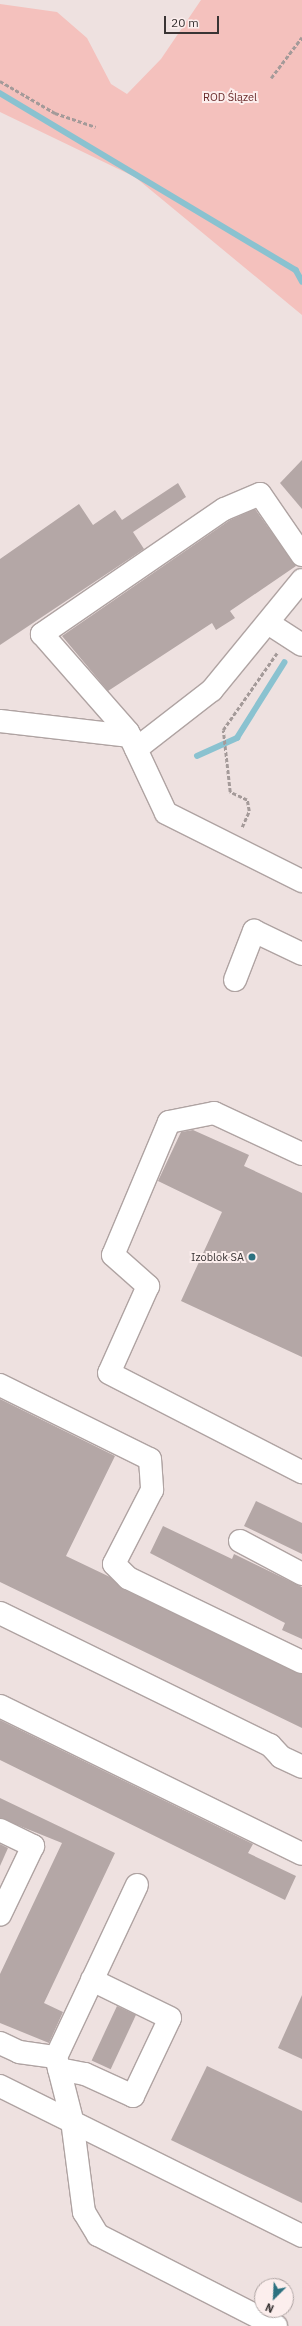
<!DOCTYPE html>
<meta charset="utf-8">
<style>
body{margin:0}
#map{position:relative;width:302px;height:2326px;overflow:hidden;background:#eee1e0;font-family:"IBM Plex Sans",sans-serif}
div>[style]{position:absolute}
.green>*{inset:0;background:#f4c1bd}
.stream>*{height:5.5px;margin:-2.75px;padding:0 2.75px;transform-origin:2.75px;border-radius:2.75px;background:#8ac2d0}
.building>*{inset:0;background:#b4a7a6;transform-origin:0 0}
.path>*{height:2.5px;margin-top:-1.25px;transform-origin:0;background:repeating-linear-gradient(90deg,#a49a99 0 4px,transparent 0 6px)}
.roads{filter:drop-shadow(1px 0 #afa3a2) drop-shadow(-1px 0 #afa3a2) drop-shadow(0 1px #afa3a2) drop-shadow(0 -1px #afa3a2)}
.minor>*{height:22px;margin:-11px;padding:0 11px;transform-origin:11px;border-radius:11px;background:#fff}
.dots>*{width:11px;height:11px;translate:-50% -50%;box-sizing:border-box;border:2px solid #fceeed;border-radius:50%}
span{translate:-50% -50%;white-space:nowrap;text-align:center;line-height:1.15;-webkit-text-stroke:4px #fceeed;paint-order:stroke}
.park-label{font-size:11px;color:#682929}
.poi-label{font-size:11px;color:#393434}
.right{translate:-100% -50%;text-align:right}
.north{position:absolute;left:254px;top:2278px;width:40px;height:40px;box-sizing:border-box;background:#fceeed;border:1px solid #aea4a3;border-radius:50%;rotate:204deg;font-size:11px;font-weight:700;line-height:16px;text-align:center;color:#393434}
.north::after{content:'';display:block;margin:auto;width:14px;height:18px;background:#2c7180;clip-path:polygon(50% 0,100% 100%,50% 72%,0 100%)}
.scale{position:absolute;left:164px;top:16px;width:55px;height:18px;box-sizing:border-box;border:2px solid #393434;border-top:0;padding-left:5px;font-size:12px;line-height:14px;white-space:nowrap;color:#393434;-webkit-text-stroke:3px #fceeed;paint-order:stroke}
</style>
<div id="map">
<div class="green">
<div style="clip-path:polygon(201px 0,302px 0,302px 315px,135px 177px,0 112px,0 4px,57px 12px,87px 38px,111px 84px,127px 94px,161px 59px)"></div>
</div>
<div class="stream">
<div style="left:0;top:93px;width:345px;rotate:30.9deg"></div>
<div style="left:296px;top:270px;width:13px;rotate:61deg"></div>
<div style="left:197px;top:756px;width:44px;rotate:-24.2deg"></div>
<div style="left:237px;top:738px;width:89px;rotate:-57.9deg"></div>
</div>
<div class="building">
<div style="clip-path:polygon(302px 460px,302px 509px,280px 483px)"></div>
<div style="clip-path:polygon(178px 483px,186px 497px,133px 532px,144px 549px,0 645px,0 559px,79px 504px,93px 525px,115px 510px,122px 520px)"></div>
<div style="clip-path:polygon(255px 509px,296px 566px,230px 611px,235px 618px,216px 630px,212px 623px,108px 691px,62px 636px,230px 520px)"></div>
<div style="clip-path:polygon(193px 1130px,249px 1155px,244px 1166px,302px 1193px,302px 1357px,181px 1301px,222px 1212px,158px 1181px,181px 1132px)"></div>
<div style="clip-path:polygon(0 1399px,115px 1456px,66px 1556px,110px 1577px,123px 1589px,302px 1674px,302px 1728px,0 1582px)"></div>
<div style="clip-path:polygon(256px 1501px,302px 1523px,302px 1554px,244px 1526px)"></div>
<div style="clip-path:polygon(163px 1526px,232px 1559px,234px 1554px,302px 1587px,302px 1639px,282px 1630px,285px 1623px,150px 1553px)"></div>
<div style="clip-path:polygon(0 1720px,253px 1844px,248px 1853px,296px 1876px,285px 1900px,0 1760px)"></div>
<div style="clip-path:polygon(0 1798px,115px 1853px,44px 2003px,63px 2012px,49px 2043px,0 2023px,0 1974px,62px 1843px,0 1818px)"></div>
<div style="clip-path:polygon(0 1844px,8px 1848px,0 1866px)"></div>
<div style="clip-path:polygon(302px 1995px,302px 2059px,278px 2048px)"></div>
<div style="left:117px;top:2006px;width:21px;height:60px;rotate:25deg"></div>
<div style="clip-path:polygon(207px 2066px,302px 2111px,302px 2203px,171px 2140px)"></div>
</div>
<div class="path">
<div style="left:271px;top:78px;width:51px;rotate:-52.9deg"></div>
<div style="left:0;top:81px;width:64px;rotate:30.2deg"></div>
<div style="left:55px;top:113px;width:43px;rotate:18.9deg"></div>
<div style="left:242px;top:827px;width:17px;rotate:-66deg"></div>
<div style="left:249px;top:811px;width:11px;rotate:-100deg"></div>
<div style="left:247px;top:800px;width:19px;rotate:-155deg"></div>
<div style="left:230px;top:792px;width:62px;rotate:-96.4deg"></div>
<div style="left:223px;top:730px;width:94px;rotate:-55deg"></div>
</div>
<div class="roads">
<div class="minor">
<div style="left:302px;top:555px;width:74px;rotate:-124.5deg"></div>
<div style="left:260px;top:494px;width:39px;rotate:157deg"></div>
<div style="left:224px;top:509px;width:221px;rotate:145.5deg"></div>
<div style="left:42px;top:634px;width:130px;rotate:48.7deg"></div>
<div style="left:128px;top:732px;width:89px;rotate:64.9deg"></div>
<div style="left:166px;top:813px;width:152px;rotate:26.6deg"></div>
<div style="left:268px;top:623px;width:40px;rotate:32.9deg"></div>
<div style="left:0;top:721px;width:131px;rotate:6.6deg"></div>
<div style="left:136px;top:749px;width:96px;rotate:-37.8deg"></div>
<div style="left:212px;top:690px;width:142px;rotate:-50.7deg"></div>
<div style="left:235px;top:980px;width:53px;rotate:-68.8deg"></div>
<div style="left:254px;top:931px;width:53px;rotate:25.6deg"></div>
<div style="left:302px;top:1154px;width:97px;rotate:-155deg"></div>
<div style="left:214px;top:1113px;width:46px;rotate:168.7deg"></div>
<div style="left:169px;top:1122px;width:144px;rotate:112.8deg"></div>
<div style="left:113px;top:1255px;width:47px;rotate:41.5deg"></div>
<div style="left:148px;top:1286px;width:95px;rotate:114.1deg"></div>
<div style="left:109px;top:1373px;width:217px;rotate:27.2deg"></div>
<div style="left:0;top:1385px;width:167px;rotate:26.3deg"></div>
<div style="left:150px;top:1459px;width:31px;rotate:86deg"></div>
<div style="left:152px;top:1490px;width:83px;rotate:117.2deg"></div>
<div style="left:114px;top:1564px;width:20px;rotate:45deg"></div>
<div style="left:128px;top:1578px;width:193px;rotate:25.8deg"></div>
<div style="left:240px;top:1541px;width:70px;rotate:28deg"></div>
<div style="left:0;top:1613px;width:301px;rotate:26.1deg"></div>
<div style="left:270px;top:1745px;width:16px;rotate:47deg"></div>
<div style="left:281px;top:1757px;width:23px;rotate:25deg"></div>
<div style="left:0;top:1706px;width:336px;rotate:26.1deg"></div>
<div style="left:0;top:1830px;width:37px;rotate:26deg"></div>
<div style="left:33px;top:1846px;width:76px;rotate:115.6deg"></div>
<div style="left:137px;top:1885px;width:190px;rotate:115.2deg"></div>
<div style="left:56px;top:2057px;width:65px;rotate:75.7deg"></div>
<div style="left:72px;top:2120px;width:93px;rotate:82.6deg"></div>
<div style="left:84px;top:2212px;width:27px;rotate:59deg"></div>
<div style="left:98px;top:2235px;width:200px;rotate:27.1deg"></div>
<div style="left:0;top:2043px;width:21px;rotate:25deg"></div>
<div style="left:19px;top:2052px;width:37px;rotate:8deg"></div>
<div style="left:59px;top:2069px;width:26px;rotate:11deg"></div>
<div style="left:85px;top:2074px;width:53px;rotate:24.6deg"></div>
<div style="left:133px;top:2096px;width:86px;rotate:-64.6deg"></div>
<div style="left:170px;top:2018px;width:87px;rotate:-154deg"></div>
<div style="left:0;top:2086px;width:337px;rotate:26.4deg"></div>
</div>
</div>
<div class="dots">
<div style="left:252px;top:1257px;background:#2c7180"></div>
</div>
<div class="park-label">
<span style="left:230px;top:97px">ROD Ślązel</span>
</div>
<div class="poi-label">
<span class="right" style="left:244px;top:1257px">Izoblok SA</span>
</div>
<div class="north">N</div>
<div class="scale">20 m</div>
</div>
